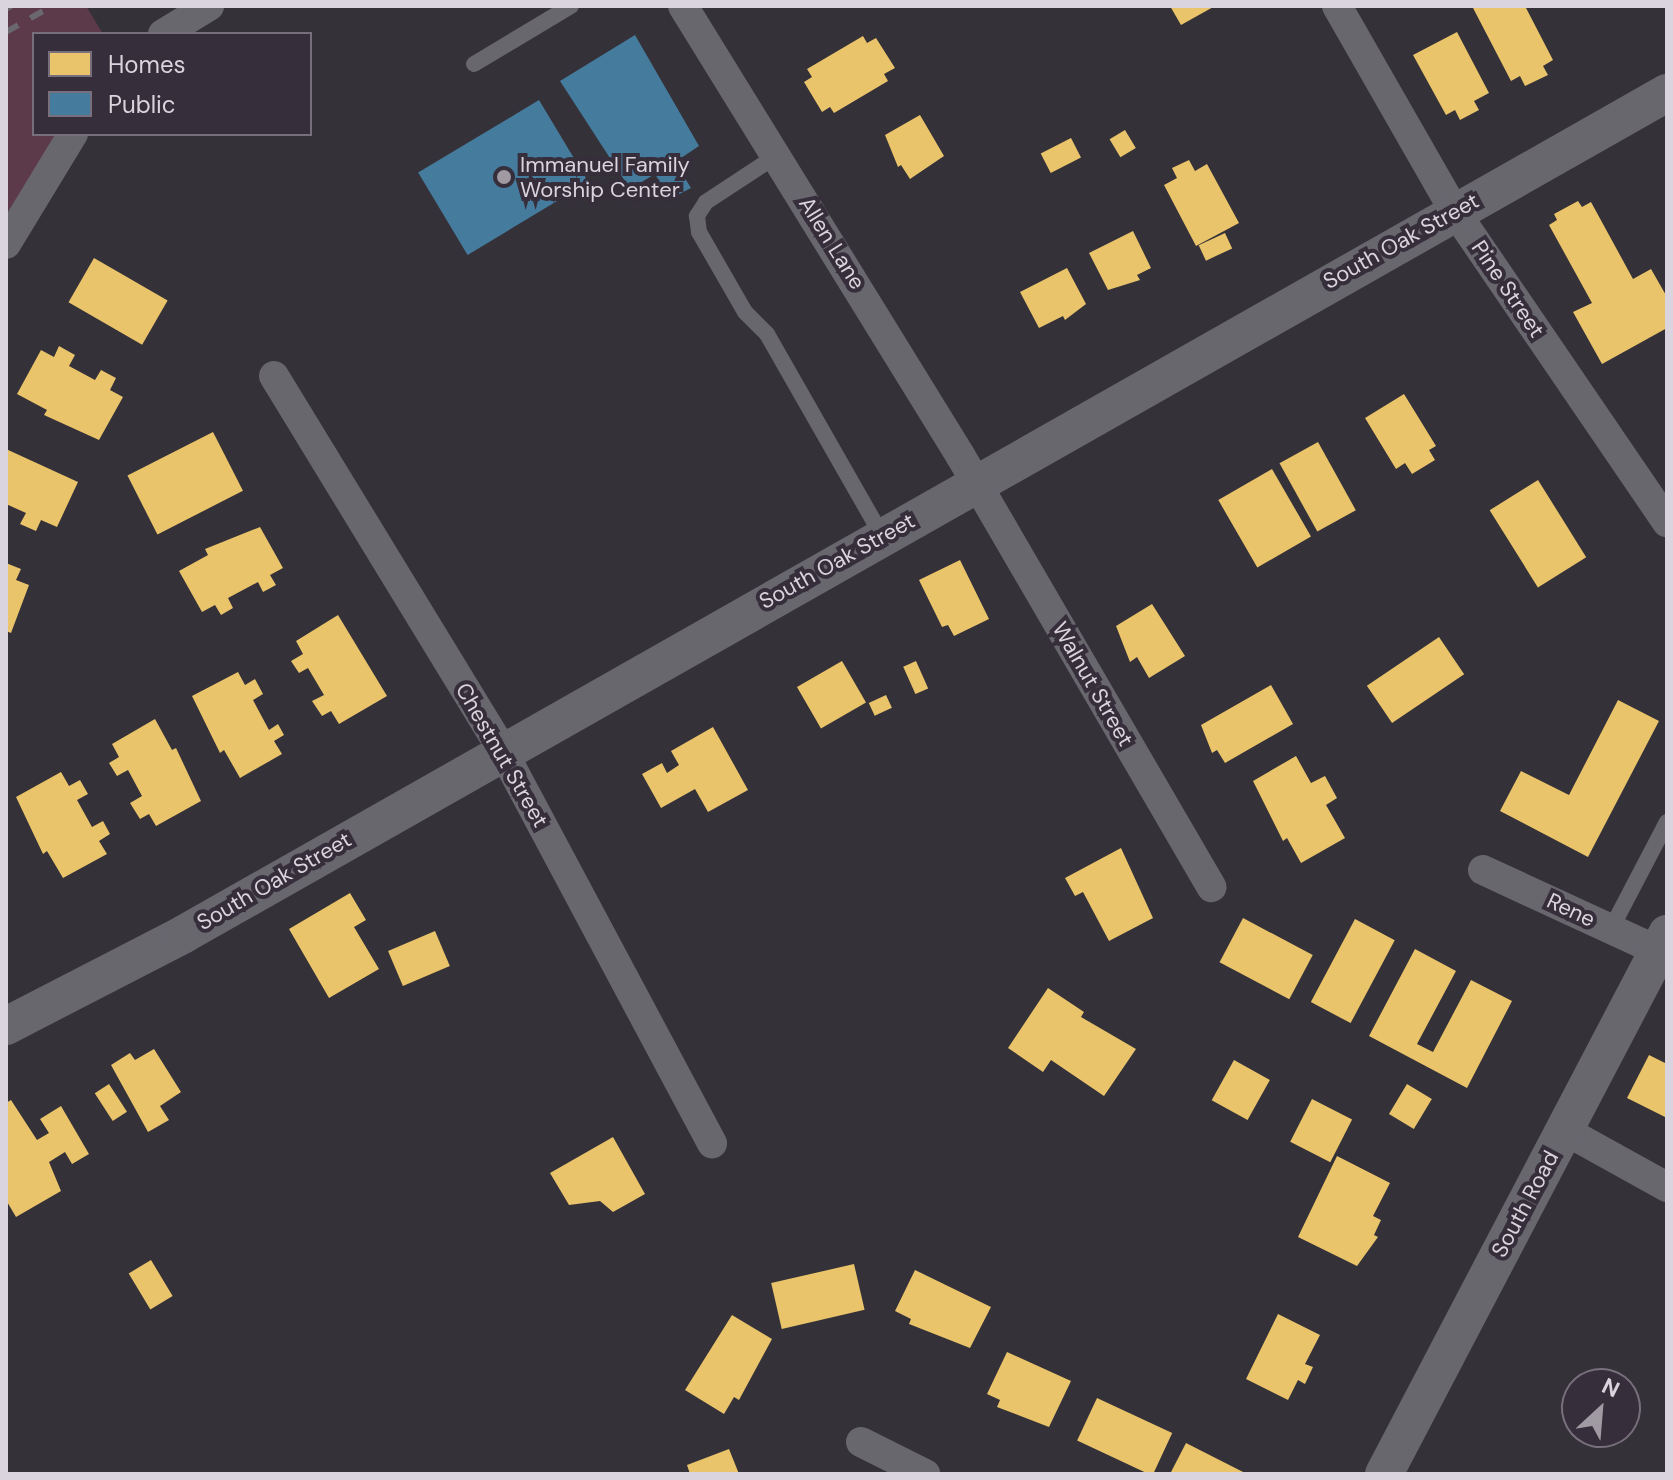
<!DOCTYPE html>
<style>
body{margin:0}
#map{position:relative;width:1673px;height:1480px;overflow:hidden;background:#353138;font-family:"DM Sans",sans-serif}
div>[style]{position:absolute}
.green>*{inset:0;background:#5d3a49}
.homes>*{inset:0;background:#e9c46a;transform-origin:0 0}
.public>*{inset:0;background:#457b9d;transform-origin:0 0}
.service>*{height:16px;margin:-8px;padding:0 8px;transform-origin:8px;border-radius:8px;background:#68676e}
.minor>*{height:30px;margin:-15px;padding:0 15px;transform-origin:15px;border-radius:15px;background:#68676e}
.tertiary>*{height:38px;margin:-19px;padding:0 19px;transform-origin:19px;border-radius:19px;background:#68676e}
.rail>*{height:6px;margin-top:-3px;transform-origin:0;background:repeating-linear-gradient(90deg,#6a676e 0 14px,transparent 0 28px)}
.dots>*{width:22px;height:22px;translate:-50% -50%;box-sizing:border-box;border:4px solid #362e3b;border-radius:50%}
span{translate:-50% -50%;white-space:nowrap;text-align:center;line-height:1.15;-webkit-text-stroke:8px #362e3b;paint-order:stroke}
.poi-label{font-size:22px;color:#d9d4dd}
.left{translate:0 -50%;text-align:left}
.street-label{font-size:22px;color:#d9d4dd}
.frame{position:absolute;inset:0;border:8px solid #d9d4dd;pointer-events:none}
.legend{position:absolute;left:32px;top:32px;width:280px;height:104px;box-sizing:border-box;background:#362e3b;border:2px solid #77707c;margin:0;padding:10px 14px;list-style:none;font-size:24px;color:#d9d4dd}
.legend li{display:flex;align-items:center;gap:16px;height:40px}
.legend b{width:40px;border:2px solid #77707c}
.north{position:absolute;left:1561px;top:1368px;width:80px;height:80px;box-sizing:border-box;background:#362e3b;border:2px solid #77707c;border-radius:50%;rotate:26deg;font-size:22px;font-weight:700;line-height:32px;text-align:center;color:#d9d4dd}
.north::after{content:'';display:block;margin:auto;width:28px;height:36px;background:#a09ba3;clip-path:polygon(50% 0,100% 100%,50% 72%,0 100%)}
</style>
<div id="map">
<div class="green">
<div style="clip-path:polygon(11px 6px,86px 6px,103px 34px,34px 34px,34px 134px,73px 134px,6px 244px,6px 9px)"></div>
</div>
<div class="homes">
<div style="clip-path:polygon(1170px 6px,1215px 6px,1181px 25px)"></div>
<div style="clip-path:polygon(1472px 6px,1525px 6px,1553px 60px,1543px 66px,1548px 75px,1525px 86px,1520px 76px,1511px 81px)"></div>
<div style="clip-path:polygon(1457px 32px,1489px 93px,1474px 101px,1479px 110px,1460px 120px,1455px 110px,1446px 115px,1413px 55px)"></div>
<div style="clip-path:polygon(863px 36px,867px 43px,876px 38px,895px 68px,884px 74px,888px 81px,834px 113px,830px 107px,822px 112px,804px 82px,812px 77px,807px 69px)"></div>
<div style="clip-path:polygon(920px 115px,944px 156px,910px 179px,901px 165px,898px 167px,885px 135px)"></div>
<div style="left:1125px;top:130px;width:21px;height:18px;rotate:59deg"></div>
<div style="left:1071px;top:138px;width:22px;height:34px;rotate:63deg"></div>
<div style="clip-path:polygon(1189px 160px,1195px 171px,1207px 164px,1239px 223px,1196px 246px,1164px 185px,1177px 178px,1172px 168px)"></div>
<div style="clip-path:polygon(1578px 201px,1582px 207px,1591px 202px,1633px 279px,1651px 269px,1667px 297px,1667px 328px,1602px 364px,1573px 312px,1592px 303px,1549px 225px,1557px 220px,1554px 214px)"></div>
<div style="clip-path:polygon(1133px 231px,1151px 268px,1137px 275px,1140px 280px,1108px 290px,1089px 253px)"></div>
<div style="left:1225px;top:233px;width:17px;height:29px;rotate:65deg"></div>
<div style="left:94px;top:258px;width:85px;height:51px;rotate:30deg"></div>
<div style="clip-path:polygon(1067px 268px,1086px 304px,1065px 320px,1063px 316px,1039px 328px,1020px 292px)"></div>
<div style="clip-path:polygon(59px 346px,75px 355px,69px 366px,95px 380px,101px 370px,116px 378px,110px 390px,123px 397px,99px 440px,44px 415px,47px 410px,17px 394px,41px 350px,54px 357px)"></div>
<div style="clip-path:polygon(1404px 394px,1436px 446px,1429px 450px,1435px 460px,1412px 474px,1405px 463px,1396px 469px,1365px 418px)"></div>
<div style="left:213px;top:432px;width:66px;height:96px;rotate:63deg"></div>
<div style="left:1318px;top:442px;width:78px;height:44px;rotate:61deg"></div>
<div style="clip-path:polygon(6px 449px,78px 482px,57px 527px,41px 520px,36px 531px,20px 524px,26px 513px,6px 504px)"></div>
<div style="left:1272px;top:469px;width:78px;height:62px;rotate:60deg"></div>
<div style="left:1538px;top:480px;width:91px;height:57px;rotate:58deg"></div>
<div style="clip-path:polygon(260px 527px,283px 568px,270px 575px,276px 585px,263px 592px,258px 582px,228px 598px,233px 608px,221px 615px,215px 605px,202px 612px,179px 571px,208px 555px,205px 549px)"></div>
<div style="clip-path:polygon(960px 560px,989px 619px,954px 636px,948px 625px,942px 627px,919px 580px)"></div>
<div style="clip-path:polygon(6px 563px,21px 569px,16px 580px,29px 585px,11px 633px,6px 631px)"></div>
<div style="clip-path:polygon(1152px 604px,1185px 656px,1149px 678px,1137px 657px,1130px 662px,1116px 626px)"></div>
<div style="clip-path:polygon(338px 615px,387px 696px,339px 724px,331px 711px,322px 716px,312px 701px,324px 695px,308px 668px,299px 673px,291px 661px,303px 654px,296px 641px)"></div>
<div style="left:1439px;top:637px;width:45px;height:87px;rotate:56deg"></div>
<div style="left:842px;top:661px;width:48px;height:52px;rotate:60deg"></div>
<div style="left:916px;top:661px;width:30px;height:14px;rotate:66deg"></div>
<div style="clip-path:polygon(238px 672px,245px 685px,255px 679px,263px 694px,253px 700px,269px 730px,278px 724px,284px 735px,274px 741px,282px 754px,240px 778px,224px 750px,220px 753px,192px 696px)"></div>
<div style="clip-path:polygon(1271px 685px,1293px 724px,1225px 763px,1217px 750px,1212px 753px,1201px 725px)"></div>
<div style="left:886px;top:695px;width:14px;height:19px;rotate:65deg"></div>
<div style="clip-path:polygon(1618px 700px,1659px 721px,1588px 857px,1500px 811px,1521px 771px,1569px 795px)"></div>
<div style="clip-path:polygon(155px 719px,172px 750px,176px 748px,201px 801px,156px 826px,149px 814px,140px 819px,130px 803px,142px 796px,128px 770px,117px 776px,109px 763px,119px 757px,112px 744px)"></div>
<div style="clip-path:polygon(713px 727px,748px 790px,708px 812px,695px 789px,661px 808px,642px 774px,662px 763px,667px 773px,679px 765px,671px 751px)"></div>
<div style="clip-path:polygon(1296px 756px,1311px 783px,1325px 776px,1337px 798px,1326px 805px,1345px 838px,1301px 863px,1287px 838px,1283px 841px,1253px 781px)"></div>
<div style="clip-path:polygon(61px 772px,69px 786px,80px 780px,88px 794px,77px 800px,92px 827px,103px 821px,110px 834px,99px 841px,107px 854px,63px 878px,47px 851px,43px 854px,16px 797px)"></div>
<div style="clip-path:polygon(1121px 848px,1153px 918px,1109px 941px,1083px 892px,1075px 896px,1065px 878px)"></div>
<div style="clip-path:polygon(350px 893px,366px 920px,354px 927px,379px 969px,329px 998px,289px 929px)"></div>
<div style="left:1243px;top:918px;width:79px;height:50px;rotate:28deg"></div>
<div style="left:1355px;top:919px;width:45px;height:94px;rotate:28deg"></div>
<div style="left:435px;top:931px;width:38px;height:51px;rotate:67deg"></div>
<div style="clip-path:polygon(1415px 949px,1456px 971px,1417px 1044px,1433px 1052px,1471px 980px,1512px 1001px,1467px 1088px,1369px 1036px)"></div>
<div style="clip-path:polygon(1048px 988px,1084px 1012px,1081px 1017px,1136px 1049px,1104px 1096px,1051px 1060px,1043px 1072px,1008px 1048px)"></div>
<div style="clip-path:polygon(154px 1049px,181px 1092px,160px 1106px,169px 1120px,148px 1132px,111px 1065px,130px 1053px,135px 1060px)"></div>
<div style="clip-path:polygon(1649px 1055px,1667px 1064px,1667px 1118px,1627px 1098px)"></div>
<div style="left:1234px;top:1060px;width:41px;height:46px;rotate:29deg"></div>
<div style="left:109px;top:1084px;width:33px;height:17px;rotate:57deg"></div>
<div style="left:1407px;top:1084px;width:29px;height:35px;rotate:31deg"></div>
<div style="left:1312px;top:1099px;width:45px;height:48px;rotate:27deg"></div>
<div style="clip-path:polygon(11px 1100px,37px 1140px,49px 1133px,40px 1119px,61px 1106px,89px 1154px,72px 1164px,65px 1152px,49px 1162px,61px 1191px,16px 1217px,6px 1200px,6px 1103px)"></div>
<div style="clip-path:polygon(613px 1137px,645px 1194px,613px 1212px,600px 1201px,569px 1205px,550px 1173px)"></div>
<div style="clip-path:polygon(1337px 1156px,1390px 1183px,1373px 1216px,1381px 1220px,1374px 1235px,1378px 1237px,1357px 1266px,1298px 1237px)"></div>
<div style="left:151px;top:1260px;width:42px;height:26px;rotate:59deg"></div>
<div style="left:854px;top:1264px;width:47px;height:85px;rotate:77deg"></div>
<div style="clip-path:polygon(915px 1270px,991px 1307px,970px 1348px,909px 1324px,911px 1319px,895px 1311px)"></div>
<div style="clip-path:polygon(1278px 1314px,1320px 1335px,1305px 1364px,1313px 1367px,1305px 1384px,1298px 1380px,1288px 1400px,1246px 1379px)"></div>
<div style="clip-path:polygon(732px 1315px,772px 1339px,739px 1400px,734px 1397px,724px 1414px,685px 1390px)"></div>
<div style="clip-path:polygon(1007px 1352px,1071px 1381px,1049px 1427px,997px 1407px,1000px 1400px,987px 1394px)"></div>
<div style="left:1097px;top:1398px;width:83px;height:47px;rotate:25deg"></div>
<div style="clip-path:polygon(1186px 1443px,1247px 1474px,1170px 1474px)"></div>
<div style="clip-path:polygon(729px 1449px,739px 1474px,690px 1474px,687px 1465px)"></div>
</div>
<div class="public">
<div style="clip-path:polygon(635px 35px,699px 146px,675px 162px,691px 188px,670px 199px,655px 174px,630px 189px,560px 81px)"></div>
<div style="left:539px;top:100px;width:96px;height:141px;rotate:59deg"></div>
</div>
<div class="service">
<div style="left:474px;top:64px;width:113px;rotate:-30.9deg"></div>
<div style="left:776px;top:156px;width:84px;rotate:146.7deg"></div>
<div style="left:706px;top:202px;width:17px;rotate:123deg"></div>
<div style="left:697px;top:216px;width:16px;rotate:83deg"></div>
<div style="left:699px;top:232px;width:92px;rotate:60.1deg"></div>
<div style="left:745px;top:312px;width:31px;rotate:45deg"></div>
<div style="left:767px;top:334px;width:232px;rotate:60.3deg"></div>
<div style="left:1611px;top:929px;width:121px;rotate:-62.4deg"></div>
</div>
<div class="minor">
<div style="left:683px;top:6px;width:528px;rotate:58.33deg"></div>
<div style="left:960px;top:455px;width:500px;rotate:59.8deg"></div>
<div style="left:1337px;top:6px;width:235px;rotate:60.2deg"></div>
<div style="left:1454px;top:210px;width:378px;rotate:55.7deg"></div>
<div style="left:163px;top:34px;width:54px;rotate:-31.3deg"></div>
<div style="left:6px;top:244px;width:129px;rotate:-58.7deg"></div>
<div style="left:274px;top:376px;width:438px;rotate:58.6deg"></div>
<div style="left:502px;top:750px;width:446px;rotate:61.9deg"></div>
<div style="left:1483px;top:870px;width:193px;rotate:24.8deg"></div>
<div style="left:1564px;top:1130px;width:118px;rotate:29deg"></div>
<div style="left:861px;top:1442px;width:72px;rotate:26.6deg"></div>
</div>
<div class="tertiary">
<div style="left:6px;top:1026px;width:200px;rotate:-27.3deg"></div>
<div style="left:184px;top:934px;width:1705px;rotate:-29.56deg"></div>
<div style="left:1384px;top:1474px;width:610px;rotate:-62.34deg"></div>
</div>
<div class="rail">
<div style="left:6px;top:9px;width:6px;rotate:-31deg"></div>
<div style="left:6px;top:32px;width:53px;rotate:-29.5deg"></div>
</div>
<div class="dots">
<div style="left:504px;top:177px;background:#a09ba3"></div>
</div>
<div class="poi-label">
<span class="left" style="left:520px;top:177px">Immanuel Family<br>Worship Center</span>
</div>
<div class="street-label">
<span style="left:1401px;top:241px;rotate:-29deg">South Oak Street</span>
<span style="left:832px;top:243px;rotate:58deg">Allen Lane</span>
<span style="left:1508px;top:289px;rotate:56deg">Pine Street</span>
<span style="left:837px;top:561px;rotate:-29deg">South Oak Street</span>
<span style="left:1093px;top:684px;rotate:60deg">Walnut Street</span>
<span style="left:502px;top:755px;rotate:60deg">Chestnut Street</span>
<span style="left:274px;top:881px;rotate:-30deg">South Oak Street</span>
<span style="left:1571px;top:910px;rotate:25deg">Rene</span>
<span style="left:1525px;top:1204px;rotate:-62deg">South Road</span>
</div>
<div class="frame"></div>
<ul class="legend">
<li><b style="height:22px;background:#e9c46a"></b>Homes</li>
<li><b style="height:22px;background:#457b9d"></b>Public</li>
</ul>
<div class="north">N</div>
</div>
